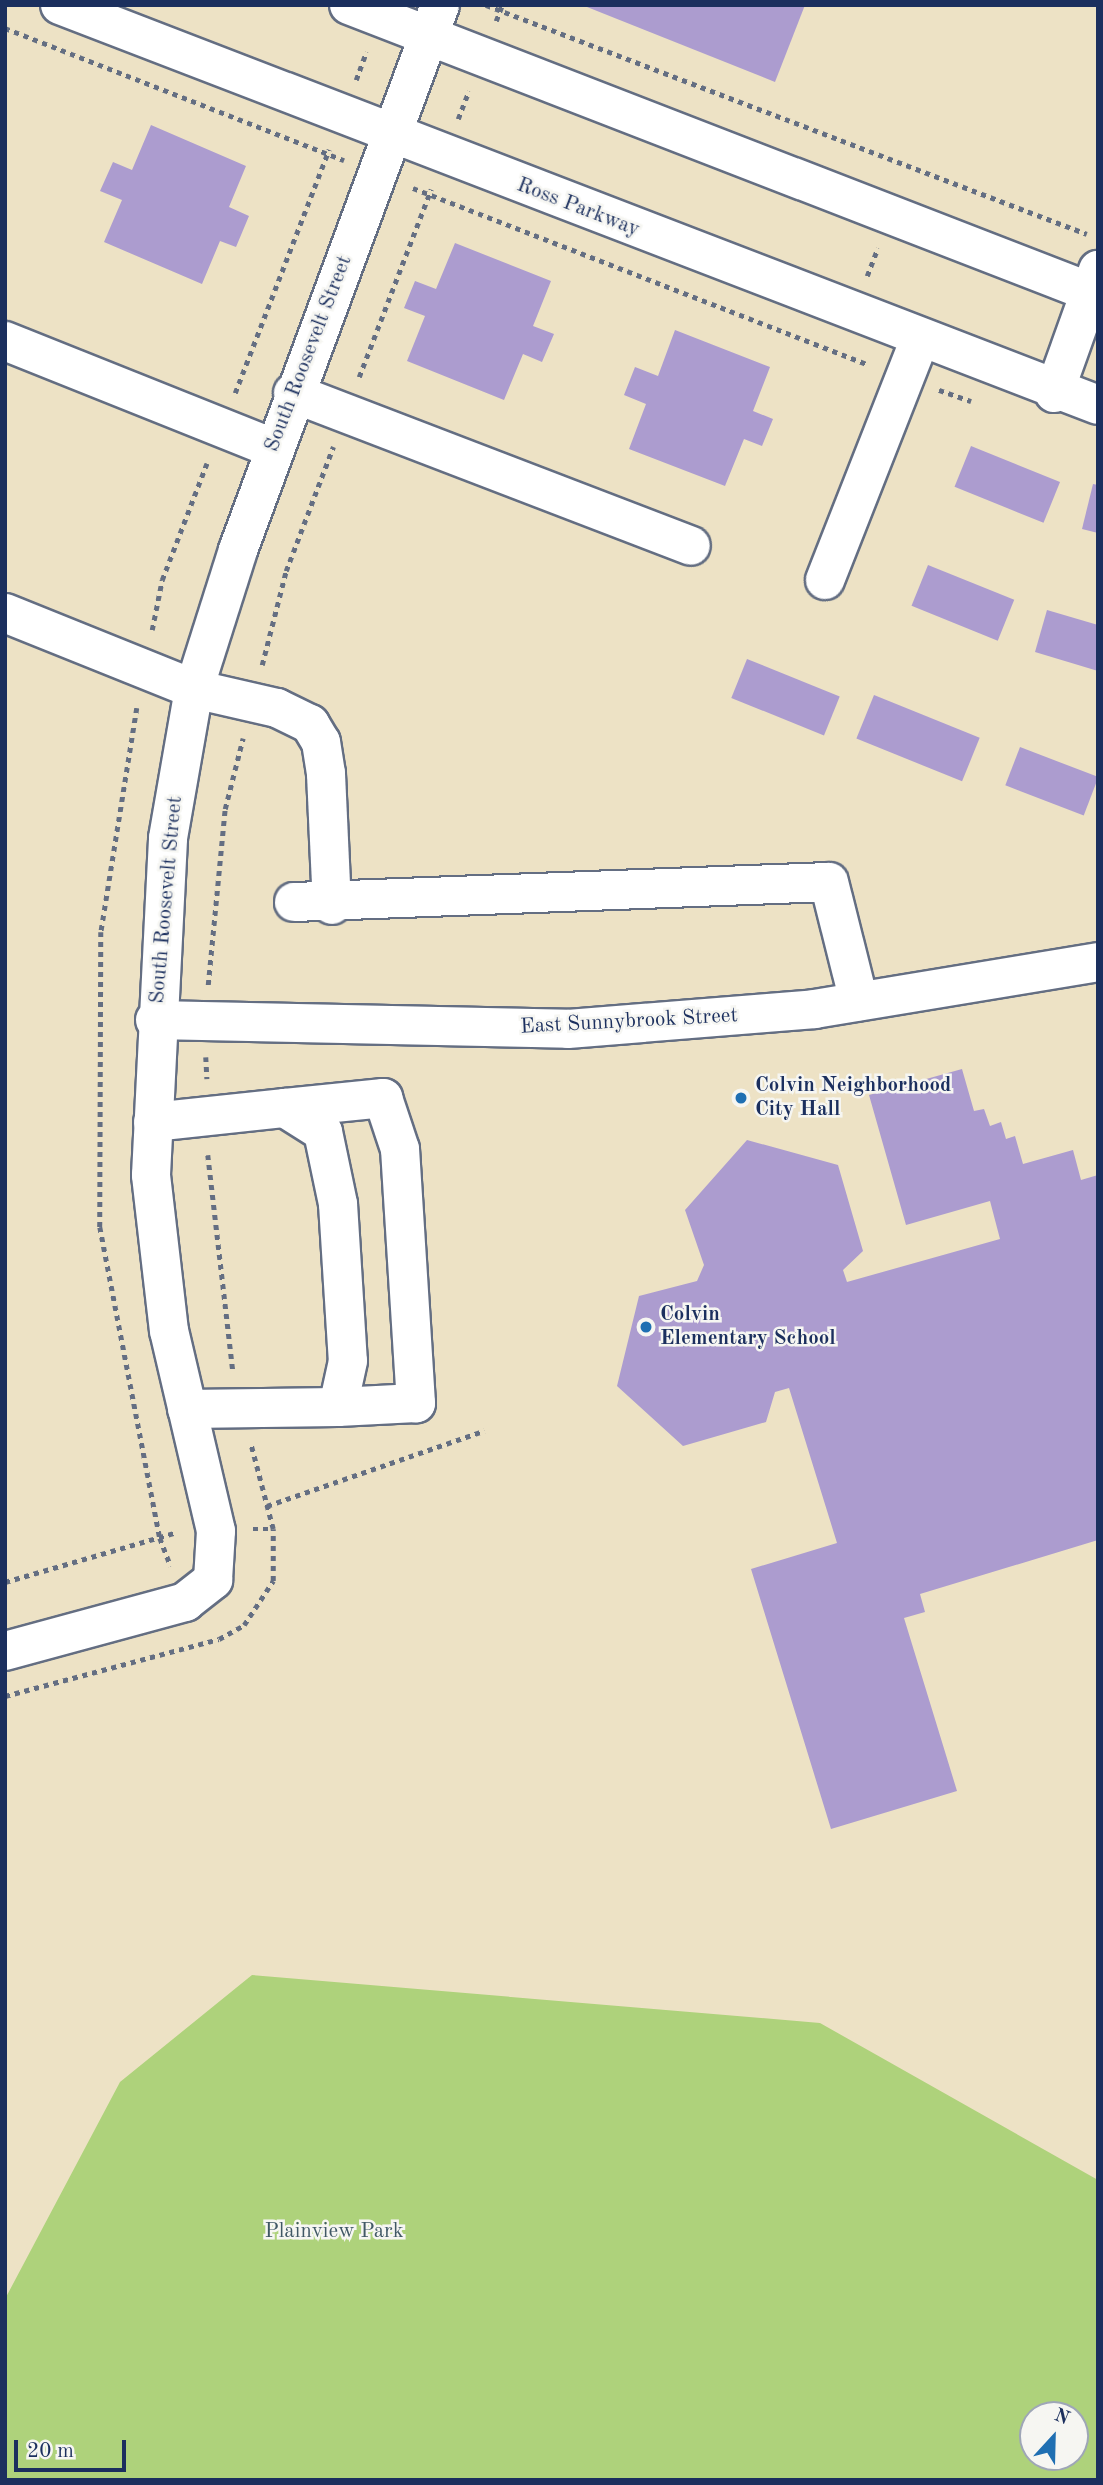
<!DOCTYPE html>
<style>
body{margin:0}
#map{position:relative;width:1103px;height:2485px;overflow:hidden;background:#ede2c5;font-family:"Old Standard TT",serif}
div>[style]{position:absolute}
.green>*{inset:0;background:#aed27b}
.building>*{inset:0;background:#ac9ccf;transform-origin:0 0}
.path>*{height:4.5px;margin-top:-2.25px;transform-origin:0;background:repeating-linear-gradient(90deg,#646e82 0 5px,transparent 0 10px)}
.roads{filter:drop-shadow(2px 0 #646e82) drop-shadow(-2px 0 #646e82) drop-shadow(0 2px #646e82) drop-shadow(0 -2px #646e82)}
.minor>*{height:38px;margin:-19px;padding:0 19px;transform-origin:19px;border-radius:19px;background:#fff}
.dots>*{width:19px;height:19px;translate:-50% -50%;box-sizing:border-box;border:4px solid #f6f6f2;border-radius:50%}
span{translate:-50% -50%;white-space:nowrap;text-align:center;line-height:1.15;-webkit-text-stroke:5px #f6f6f2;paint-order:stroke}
.street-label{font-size:21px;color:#1b2f5e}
.poi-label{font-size:21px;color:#1b2f5e;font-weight:700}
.left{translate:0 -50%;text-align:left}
.park-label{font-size:21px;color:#405865}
.frame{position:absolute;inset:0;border:7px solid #1b2f5e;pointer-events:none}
.north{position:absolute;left:1019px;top:2401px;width:70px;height:70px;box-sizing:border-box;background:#f6f6f2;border:2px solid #9ea6b7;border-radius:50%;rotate:22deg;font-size:19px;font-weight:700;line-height:28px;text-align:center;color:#1b2f5e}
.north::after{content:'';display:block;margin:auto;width:24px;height:32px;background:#1f6fb2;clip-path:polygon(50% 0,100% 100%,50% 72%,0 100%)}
.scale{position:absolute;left:14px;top:2440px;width:112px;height:32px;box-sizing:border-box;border:4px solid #1b2f5e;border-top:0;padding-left:9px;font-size:21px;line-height:24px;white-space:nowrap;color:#1b2f5e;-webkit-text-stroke:5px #f6f6f2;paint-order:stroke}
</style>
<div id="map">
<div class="green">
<div style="clip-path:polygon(evenodd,252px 1975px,820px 2023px,1098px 2180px,1098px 2480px,5px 2480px,5px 2299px,120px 2082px,252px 1975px,1033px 2415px,1075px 2415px,1075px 2457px,1033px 2457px,1033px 2415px)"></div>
</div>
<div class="building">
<div style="clip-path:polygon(582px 5px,805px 5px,775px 82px)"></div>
<div style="clip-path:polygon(151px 125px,246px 166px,229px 207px,249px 216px,236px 247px,220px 241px,202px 284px,104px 242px,122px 200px,100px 191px,113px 162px,132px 170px)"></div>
<div style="clip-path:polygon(455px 243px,551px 281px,533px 326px,554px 334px,542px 362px,523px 354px,504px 400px,407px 361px,425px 316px,404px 308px,415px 281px,436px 289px)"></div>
<div style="clip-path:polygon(675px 330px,770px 367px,753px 411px,773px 419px,762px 446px,744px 439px,725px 486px,629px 449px,646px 404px,624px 395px,635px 367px,658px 376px)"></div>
<div style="left:971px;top:446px;width:96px;height:44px;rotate:22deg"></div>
<div style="clip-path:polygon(1093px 484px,1098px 485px,1098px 533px,1082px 529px)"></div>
<div style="left:928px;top:565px;width:93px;height:44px;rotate:22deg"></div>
<div style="clip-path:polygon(1047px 610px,1098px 625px,1098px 671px,1035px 652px)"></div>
<div style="left:747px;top:659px;width:100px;height:42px;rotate:22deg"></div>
<div style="left:874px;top:695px;width:114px;height:47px;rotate:22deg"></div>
<div style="left:1020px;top:747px;width:84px;height:41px;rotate:21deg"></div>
<div style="clip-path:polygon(962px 1069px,974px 1111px,984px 1109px,990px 1126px,1001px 1122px,1006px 1139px,1015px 1136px,1023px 1164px,1073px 1150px,1081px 1180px,1098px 1175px,1098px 1540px,920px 1594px,925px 1612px,904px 1618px,957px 1791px,831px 1829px,751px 1569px,837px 1543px,789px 1388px,775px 1392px,766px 1422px,683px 1446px,617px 1386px,639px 1296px,697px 1281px,704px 1265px,685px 1210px,747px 1140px,838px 1165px,863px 1251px,843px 1270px,847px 1282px,1000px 1239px,990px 1201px,906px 1225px,869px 1095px)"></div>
</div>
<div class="path">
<div style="left:486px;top:5px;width:643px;rotate:20.86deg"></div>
<div style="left:496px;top:21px;width:17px;rotate:-69deg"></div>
<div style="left:5px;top:28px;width:364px;rotate:21.3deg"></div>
<div style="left:356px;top:80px;width:30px;rotate:-70deg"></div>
<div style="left:458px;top:119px;width:30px;rotate:-69deg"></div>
<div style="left:413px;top:188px;width:489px;rotate:21.2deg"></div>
<div style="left:867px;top:276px;width:30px;rotate:-69deg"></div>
<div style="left:359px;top:377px;width:201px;rotate:-69deg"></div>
<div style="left:939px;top:390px;width:34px;rotate:19deg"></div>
<div style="left:235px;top:393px;width:261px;rotate:-68.9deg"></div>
<div style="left:152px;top:630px;width:51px;rotate:-78.7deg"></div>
<div style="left:162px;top:580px;width:125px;rotate:-69deg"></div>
<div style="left:262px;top:665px;width:97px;rotate:-75.7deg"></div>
<div style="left:286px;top:571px;width:133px;rotate:-69.2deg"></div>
<div style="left:137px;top:708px;width:227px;rotate:99.1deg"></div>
<div style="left:101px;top:932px;width:295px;rotate:90.2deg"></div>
<div style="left:100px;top:1227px;width:317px;rotate:79.1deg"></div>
<div style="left:160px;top:1538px;width:30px;rotate:69deg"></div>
<div style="left:208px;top:985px;width:177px;rotate:-84.5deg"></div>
<div style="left:225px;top:809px;width:73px;rotate:-75.8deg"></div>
<div style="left:206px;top:1057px;width:22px;rotate:87deg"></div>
<div style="left:208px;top:1155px;width:217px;rotate:83.4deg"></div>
<div style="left:267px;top:1506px;width:230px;rotate:-19.1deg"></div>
<div style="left:253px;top:1529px;width:20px"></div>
<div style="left:5px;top:1582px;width:179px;rotate:-16.2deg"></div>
<div style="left:5px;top:1696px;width:221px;rotate:-14.9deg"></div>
<div style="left:219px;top:1639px;width:29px;rotate:-29deg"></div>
<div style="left:244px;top:1625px;width:53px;rotate:-56.6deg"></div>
<div style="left:273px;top:1581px;width:52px;rotate:-90deg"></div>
<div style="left:273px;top:1529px;width:87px;rotate:-104.7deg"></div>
</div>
<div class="roads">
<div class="minor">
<div style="left:60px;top:5px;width:1112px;rotate:21.07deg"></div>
<div style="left:349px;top:5px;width:803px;rotate:21.17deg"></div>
<div style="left:5px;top:341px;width:288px;rotate:21.8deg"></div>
<div style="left:293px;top:393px;width:426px;rotate:21deg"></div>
<div style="left:1054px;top:393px;width:131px;rotate:-70.3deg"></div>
<div style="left:825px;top:580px;width:257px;rotate:-68.5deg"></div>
<div style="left:5px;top:613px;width:204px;rotate:21.9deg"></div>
<div style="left:194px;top:689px;width:85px;rotate:12.9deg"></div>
<div style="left:277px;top:708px;width:37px;rotate:26deg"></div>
<div style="left:310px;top:724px;width:21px;rotate:59deg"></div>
<div style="left:321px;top:742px;width:32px;rotate:81deg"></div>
<div style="left:326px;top:774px;width:131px;rotate:87.4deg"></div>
<div style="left:294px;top:902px;width:535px;rotate:-2.14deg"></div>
<div style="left:829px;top:882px;width:123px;rotate:75.9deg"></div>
<div style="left:155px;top:1020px;width:413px;rotate:1.2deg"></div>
<div style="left:568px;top:1029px;width:248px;rotate:-4.6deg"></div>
<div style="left:815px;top:1009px;width:287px;rotate:-9.4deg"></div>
<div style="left:285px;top:1108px;width:99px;rotate:-5.8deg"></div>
<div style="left:383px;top:1098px;width:54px;rotate:71.6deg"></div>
<div style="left:400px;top:1149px;width:255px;rotate:86.4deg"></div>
<div style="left:416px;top:1403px;width:78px;rotate:177.1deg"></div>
<div style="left:153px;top:1122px;width:133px;rotate:-6.1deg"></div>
<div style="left:285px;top:1108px;width:45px;rotate:32.3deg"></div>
<div style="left:323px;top:1132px;width:74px;rotate:78.2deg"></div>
<div style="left:338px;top:1204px;width:157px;rotate:86.4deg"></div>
<div style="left:348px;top:1361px;width:47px;rotate:102.3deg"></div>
<div style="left:338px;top:1407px;width:151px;rotate:179.2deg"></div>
<div style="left:5px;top:1651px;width:187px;rotate:-15.2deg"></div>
<div style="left:185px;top:1602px;width:36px;rotate:-38deg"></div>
<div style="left:213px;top:1580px;width:49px;rotate:-86.5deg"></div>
<div style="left:216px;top:1531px;width:205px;rotate:-103.2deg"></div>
<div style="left:169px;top:1331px;width:157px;rotate:-96.6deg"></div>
<div style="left:151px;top:1175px;width:337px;rotate:-87.1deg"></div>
<div style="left:168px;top:838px;width:151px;rotate:-80.1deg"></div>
<div style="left:194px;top:689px;width:146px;rotate:-72.4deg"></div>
<div style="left:238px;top:550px;width:581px;rotate:-69.66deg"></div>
</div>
</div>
<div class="dots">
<div style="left:741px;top:1098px;background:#1f6fb2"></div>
<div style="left:646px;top:1327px;background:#1f6fb2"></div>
</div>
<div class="street-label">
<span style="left:578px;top:208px;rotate:21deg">Ross Parkway</span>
<span style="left:309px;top:354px;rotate:-69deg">South Roosevelt Street</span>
<span style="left:167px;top:900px;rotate:-85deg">South Roosevelt Street</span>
<span style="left:629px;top:1022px;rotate:-3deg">East Sunnybrook Street</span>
</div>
<div class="poi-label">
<span class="left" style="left:755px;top:1098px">Colvin Neighborhood<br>City Hall</span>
<span class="left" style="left:660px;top:1327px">Colvin<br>Elementary School</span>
</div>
<div class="park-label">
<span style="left:334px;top:2232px">Plainview Park</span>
</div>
<div class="frame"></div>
<div class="north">N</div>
<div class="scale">20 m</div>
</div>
